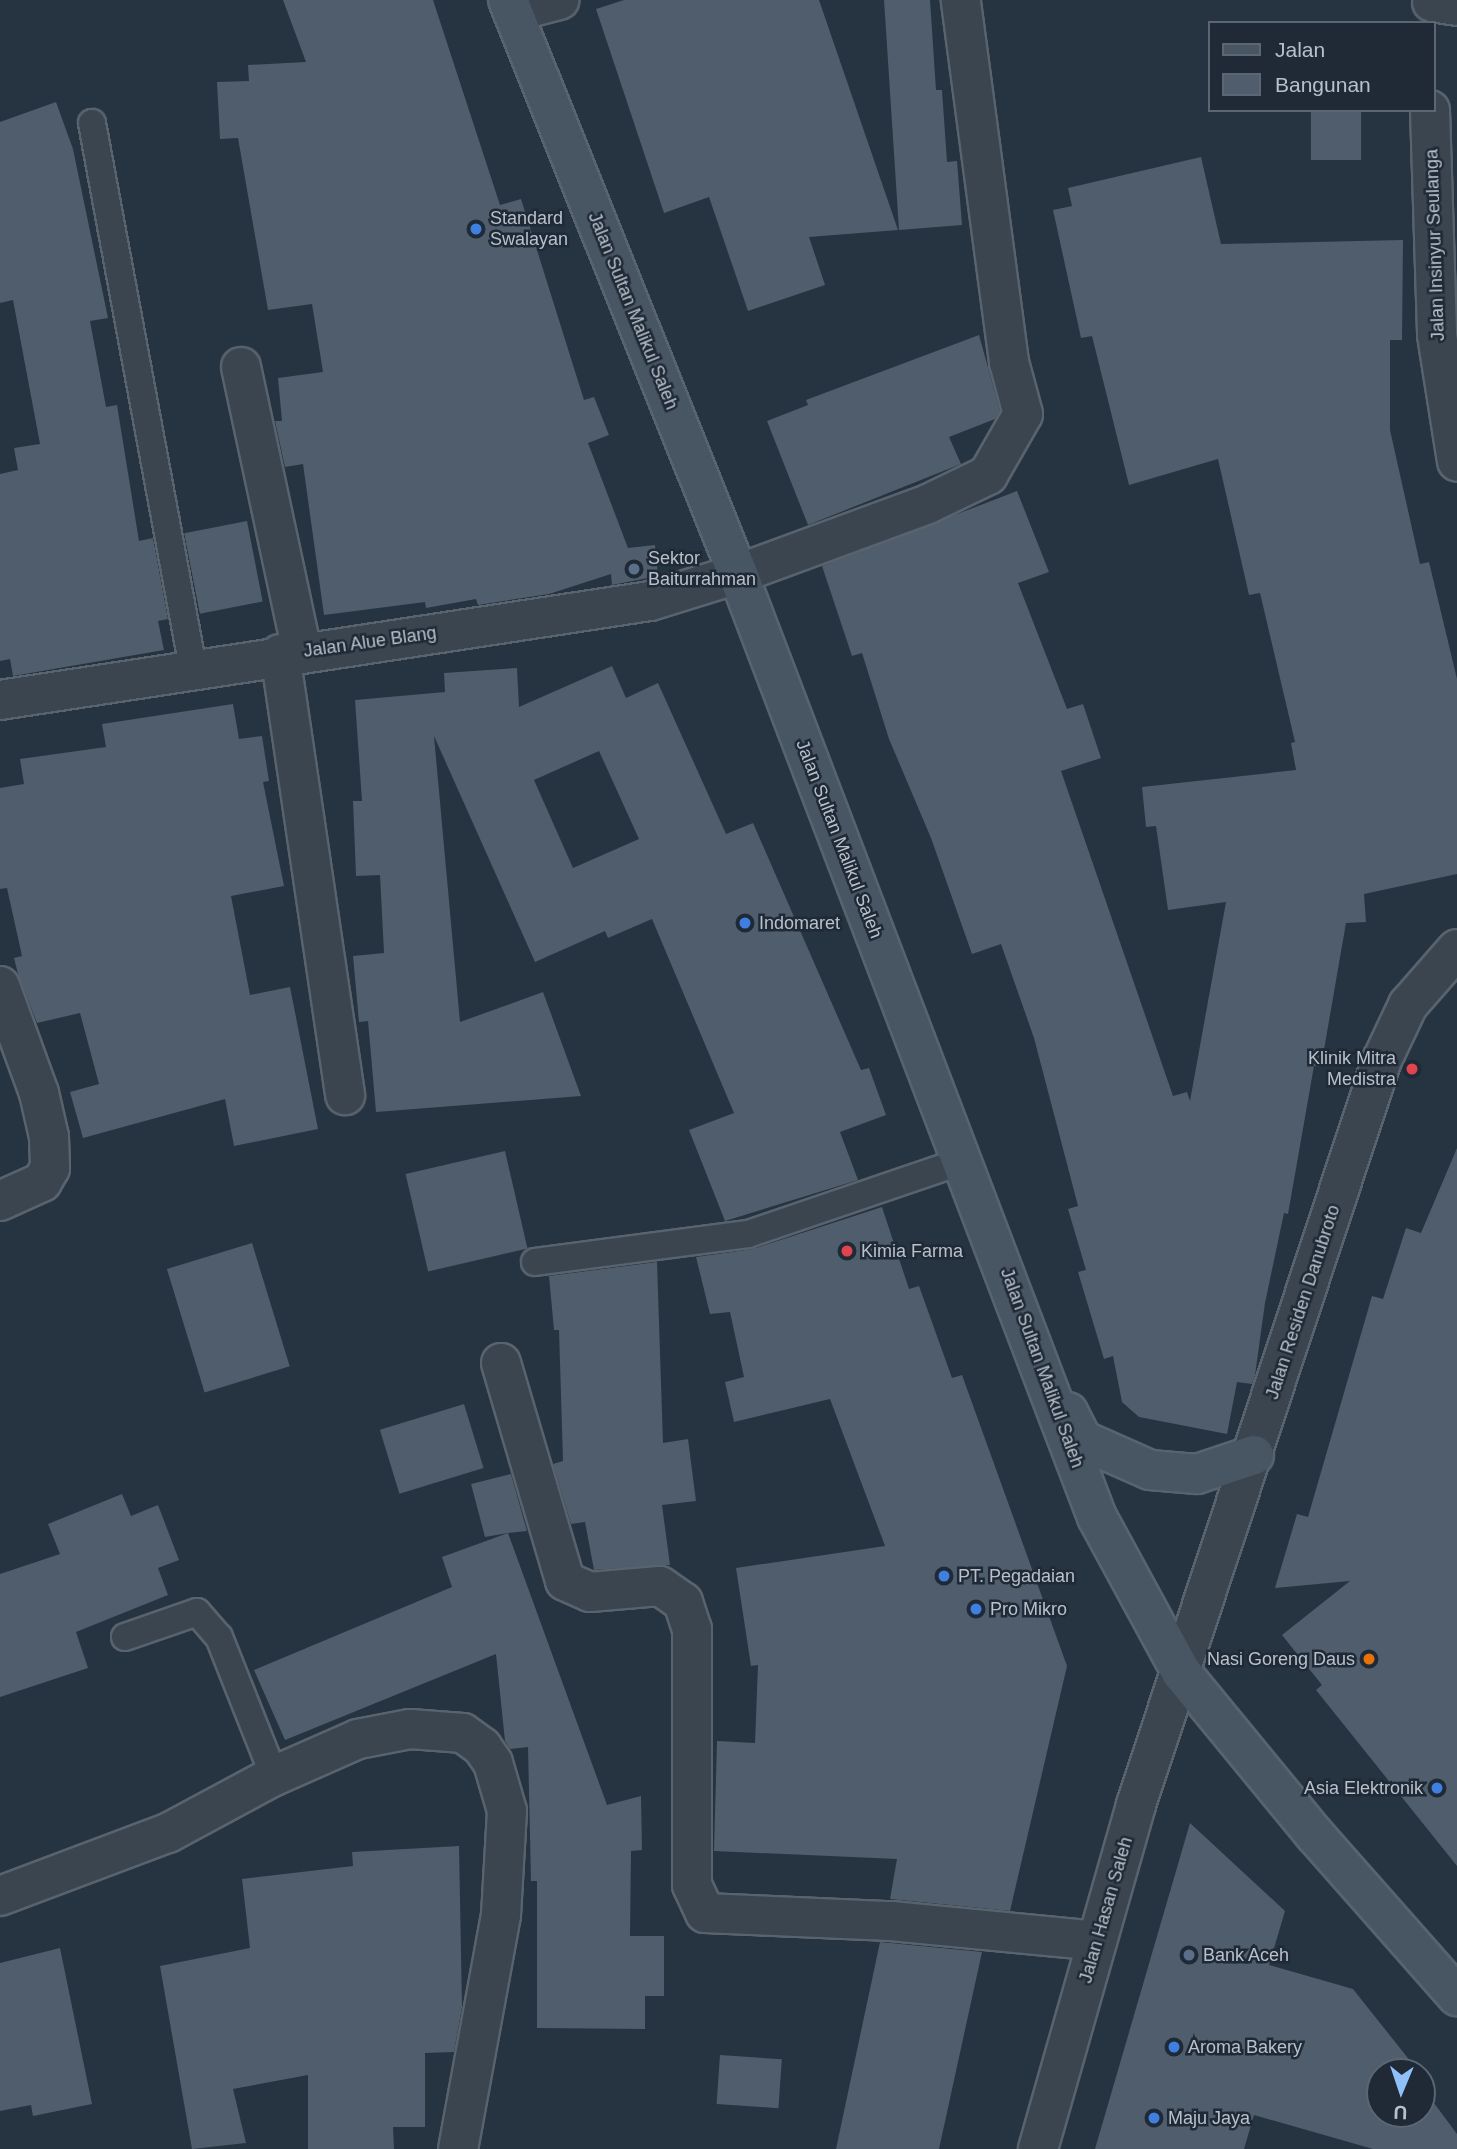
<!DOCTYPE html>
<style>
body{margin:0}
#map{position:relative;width:1457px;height:2149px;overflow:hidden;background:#263441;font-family:Arial,sans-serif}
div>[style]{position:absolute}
.building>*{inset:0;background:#4f5d6c;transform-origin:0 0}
.roads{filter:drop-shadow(2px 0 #58636e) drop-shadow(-2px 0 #58636e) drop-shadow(0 2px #58636e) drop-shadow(0 -2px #58636e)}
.service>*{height:26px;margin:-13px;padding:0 13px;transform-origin:13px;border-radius:13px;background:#3a4550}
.minor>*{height:38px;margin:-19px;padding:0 19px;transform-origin:19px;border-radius:19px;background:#3a4550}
.tertiary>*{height:38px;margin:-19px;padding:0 19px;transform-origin:19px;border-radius:19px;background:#3a4550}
.secondary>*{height:38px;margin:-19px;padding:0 19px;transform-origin:19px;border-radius:19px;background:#485563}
.dots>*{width:19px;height:19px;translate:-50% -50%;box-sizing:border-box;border:4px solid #1f2a36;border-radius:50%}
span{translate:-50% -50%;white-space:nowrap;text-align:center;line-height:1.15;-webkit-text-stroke:5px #1f2a36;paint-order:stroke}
.poi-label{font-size:18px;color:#b7c0cb}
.left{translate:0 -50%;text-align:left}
.right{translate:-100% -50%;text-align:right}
.street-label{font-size:18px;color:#b7c0cb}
.legend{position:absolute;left:1208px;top:21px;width:228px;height:91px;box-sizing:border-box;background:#1f2a36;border:2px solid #5c6672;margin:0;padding:9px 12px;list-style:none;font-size:21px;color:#b7c0cb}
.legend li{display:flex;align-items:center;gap:14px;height:35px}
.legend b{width:35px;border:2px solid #5c6672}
.north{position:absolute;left:1366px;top:2058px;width:70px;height:70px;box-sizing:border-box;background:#1f2a36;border:2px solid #5c6672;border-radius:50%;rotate:182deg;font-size:19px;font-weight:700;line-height:28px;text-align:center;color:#b7c0cb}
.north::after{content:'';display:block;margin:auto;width:24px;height:32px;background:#8fc1f8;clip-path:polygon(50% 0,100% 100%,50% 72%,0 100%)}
</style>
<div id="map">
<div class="building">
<div style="clip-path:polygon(283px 0,433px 0,500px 205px,521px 199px,584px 400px,594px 397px,609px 435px,588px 443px,628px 548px,655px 545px,658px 576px,612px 585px,611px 574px,549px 594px,478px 605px,476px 599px,426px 608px,425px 602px,324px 615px,303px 464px,285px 467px,275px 421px,282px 421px,278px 378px,323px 372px,312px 304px,268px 310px,238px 138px,220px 139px,217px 82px,249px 81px,248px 65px,306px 62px)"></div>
<div style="clip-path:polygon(624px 0,819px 0,898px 230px,809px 237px,825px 285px,748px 311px,709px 197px,664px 213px,596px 9px)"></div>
<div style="clip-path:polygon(884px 0,930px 0,936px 90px,942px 90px,947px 162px,957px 161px,962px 225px,899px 230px)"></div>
<div style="clip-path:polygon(56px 102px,73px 149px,108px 318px,90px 321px,106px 407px,117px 405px,139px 541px,153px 538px,168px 619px,158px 621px,164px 650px,13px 676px,10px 659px,0 661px,0 474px,18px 470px,14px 448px,40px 444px,13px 300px,0 303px,0 122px)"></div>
<div style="left:1311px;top:110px;width:50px;height:50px"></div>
<div style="clip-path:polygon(1201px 157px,1221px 244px,1403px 240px,1402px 340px,1390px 340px,1390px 430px,1420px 564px,1429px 562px,1457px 679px,1457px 874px,1364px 894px,1366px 922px,1346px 923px,1321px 1067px,1314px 1066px,1288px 1214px,1284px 1213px,1265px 1303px,1255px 1375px,1252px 1384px,1237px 1382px,1227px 1434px,1139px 1417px,1122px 1402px,1113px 1356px,1104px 1359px,1078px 1272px,1086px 1270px,1068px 1209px,1078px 1206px,1034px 1038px,1001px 944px,972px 954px,931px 838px,889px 739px,862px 653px,852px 656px,822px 566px,1017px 491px,1049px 572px,1018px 583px,1067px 709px,1083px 704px,1101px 758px,1061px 771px,1173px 1096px,1187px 1092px,1190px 1101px,1226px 902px,1168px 910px,1156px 826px,1146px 827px,1142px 787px,1296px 770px,1291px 743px,1295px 742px,1260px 593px,1249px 595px,1218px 459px,1129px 485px,1092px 336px,1081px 338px,1053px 210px,1072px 206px,1068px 188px)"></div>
<div style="clip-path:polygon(979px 335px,1000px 411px,995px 419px,949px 437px,961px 464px,808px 525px,767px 421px,808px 405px,806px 400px)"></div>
<div style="left:247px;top:521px;width:82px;height:64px;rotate:79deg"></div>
<div style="clip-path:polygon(evenodd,612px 666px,626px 698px,658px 683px,726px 834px,753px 823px,861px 1070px,869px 1068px,886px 1115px,840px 1132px,858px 1180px,725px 1221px,689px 1130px,734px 1113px,652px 919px,608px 938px,605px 931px,535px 962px,434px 736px,460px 1022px,543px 992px,581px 1096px,376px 1112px,368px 1021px,359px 1022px,353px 956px,384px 953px,380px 875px,356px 876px,353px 801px,362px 801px,355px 700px,445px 692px,444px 673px,517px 668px,519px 707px,612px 666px,599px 751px,639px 839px,573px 868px,534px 780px,599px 751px)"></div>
<div style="clip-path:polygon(233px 704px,239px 739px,262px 736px,269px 781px,263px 782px,284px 886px,231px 896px,250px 995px,290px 987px,318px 1129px,234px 1146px,225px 1099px,83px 1138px,70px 1092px,99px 1084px,80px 1013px,37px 1023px,18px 974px,14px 958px,22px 956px,7px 888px,0 889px,0 788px,24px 784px,20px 759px,106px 747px,102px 724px)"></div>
<div style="clip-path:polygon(1457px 1148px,1457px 1866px,1316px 1690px,1322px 1685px,1282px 1635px,1350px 1581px,1275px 1588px,1297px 1514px,1308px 1517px,1372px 1296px,1383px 1299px,1406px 1228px,1421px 1233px)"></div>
<div style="left:505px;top:1151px;width:100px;height:102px;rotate:77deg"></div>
<div style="clip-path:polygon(882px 1207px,909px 1289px,919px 1286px,952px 1378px,962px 1375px,1067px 1666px,1010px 1911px,890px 1899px,897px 1859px,714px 1851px,717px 1741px,755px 1743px,758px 1665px,751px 1666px,736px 1568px,885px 1546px,830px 1399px,734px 1422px,725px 1382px,744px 1377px,730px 1312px,710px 1314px,696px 1257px,753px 1249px)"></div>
<div style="left:252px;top:1243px;width:129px;height:89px;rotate:73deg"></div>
<div style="clip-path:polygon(657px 1262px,663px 1443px,688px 1439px,696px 1501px,662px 1505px,670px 1565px,594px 1570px,585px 1522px,571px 1524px,553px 1464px,563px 1461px,559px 1330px,554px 1330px,549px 1276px)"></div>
<div style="left:464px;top:1404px;width:67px;height:88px;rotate:73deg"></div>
<div style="clip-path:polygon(511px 1474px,527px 1531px,508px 1533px,607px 1805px,641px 1796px,642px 1850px,631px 1851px,630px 1936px,664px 1936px,664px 1996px,645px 1996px,645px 2029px,537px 2028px,537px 1881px,531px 1881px,528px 1747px,510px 1749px,505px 1741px,496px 1654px,285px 1740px,254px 1670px,452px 1587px,442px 1557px,508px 1533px,485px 1537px,471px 1484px)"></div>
<div style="clip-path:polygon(122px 1494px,131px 1516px,158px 1505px,179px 1560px,158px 1568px,168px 1595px,76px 1632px,88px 1668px,0 1697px,0 1574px,60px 1554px,48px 1524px)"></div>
<div style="clip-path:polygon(1190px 1823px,1285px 1911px,1269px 1965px,1353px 1989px,1419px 2072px,1380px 2072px,1380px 2114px,1422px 2114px,1422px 2087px,1457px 2134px,1457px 2149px,1373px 2149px,1254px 2115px,1244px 2149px,1095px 2149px)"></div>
<div style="clip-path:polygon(459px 1846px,462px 2007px,454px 2052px,425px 2053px,425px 2127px,393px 2127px,394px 2149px,308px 2149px,308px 2075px,233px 2089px,246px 2143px,192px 2149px,160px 1966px,250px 1948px,242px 1879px,353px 1866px,352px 1852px)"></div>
<div style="clip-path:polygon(880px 1942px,982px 1952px,939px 2149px,836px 2149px)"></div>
<div style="clip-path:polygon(60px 1948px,92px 2104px,33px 2116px,31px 2105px,0 2111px,0 1963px)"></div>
<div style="left:720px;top:2055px;width:62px;height:49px;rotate:4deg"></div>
</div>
<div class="roads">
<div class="service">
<div style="left:92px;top:123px;width:554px;rotate:79.5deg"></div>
<div style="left:535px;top:1262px;width:215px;rotate:-7.5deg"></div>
<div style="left:748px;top:1234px;width:226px;rotate:-18.8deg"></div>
<div style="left:125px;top:1637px;width:76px;rotate:-19.1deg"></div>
<div style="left:197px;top:1612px;width:33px;rotate:49deg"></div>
<div style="left:219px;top:1637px;width:149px;rotate:68.4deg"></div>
</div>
<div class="minor">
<div style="left:1432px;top:2px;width:25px;rotate:9deg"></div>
<div style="left:513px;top:12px;width:48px;rotate:-14.6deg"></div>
<div style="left:1430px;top:110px;width:225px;rotate:88.2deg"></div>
<div style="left:1437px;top:335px;width:128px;rotate:81deg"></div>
<div style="left:241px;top:367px;width:291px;rotate:77.9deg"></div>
<div style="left:280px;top:654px;width:446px;rotate:81.6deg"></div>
<div style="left:0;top:700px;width:657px;rotate:-8.66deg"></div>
<div style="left:650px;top:601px;width:92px;rotate:-17.1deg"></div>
<div style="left:738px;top:574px;width:202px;rotate:-20.2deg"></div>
<div style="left:928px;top:504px;width:67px;rotate:-25.8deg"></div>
<div style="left:988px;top:475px;width:70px;rotate:-60.2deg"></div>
<div style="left:1023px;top:414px;width:54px;rotate:-105.1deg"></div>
<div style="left:1009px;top:362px;width:365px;rotate:-97.6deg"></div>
<div style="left:0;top:986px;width:114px;rotate:70deg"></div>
<div style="left:39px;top:1093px;width:45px;rotate:77.2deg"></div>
<div style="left:49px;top:1137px;width:31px;rotate:88deg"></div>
<div style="left:50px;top:1168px;width:16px;rotate:120deg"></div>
<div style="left:42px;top:1182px;width:46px;rotate:155.7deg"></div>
<div style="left:501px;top:1363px;width:227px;rotate:73.6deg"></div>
<div style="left:565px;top:1581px;width:27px;rotate:24deg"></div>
<div style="left:590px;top:1592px;width:70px;rotate:-4.9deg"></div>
<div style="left:660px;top:1586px;width:28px;rotate:35deg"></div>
<div style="left:683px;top:1602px;width:28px;rotate:72deg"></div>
<div style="left:692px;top:1629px;width:256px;rotate:90deg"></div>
<div style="left:692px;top:1885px;width:31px;rotate:65deg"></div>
<div style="left:705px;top:1913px;width:186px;rotate:2.5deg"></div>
<div style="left:891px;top:1921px;width:207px;rotate:5.5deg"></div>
<div style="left:0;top:1896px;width:179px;rotate:-20.6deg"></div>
<div style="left:168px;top:1833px;width:120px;rotate:-28.3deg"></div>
<div style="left:274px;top:1776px;width:92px;rotate:-23.8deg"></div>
<div style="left:358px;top:1739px;width:53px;rotate:-10.9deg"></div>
<div style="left:410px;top:1729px;width:53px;rotate:4.3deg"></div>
<div style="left:463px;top:1733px;width:24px;rotate:36deg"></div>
<div style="left:482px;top:1747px;width:19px;rotate:55deg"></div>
<div style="left:493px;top:1763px;width:50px;rotate:73.7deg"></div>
<div style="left:507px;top:1811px;width:104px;rotate:93.3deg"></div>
<div style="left:501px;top:1915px;width:238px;rotate:100.4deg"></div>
</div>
<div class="tertiary">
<div style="left:1038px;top:2149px;width:358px;rotate:-74.1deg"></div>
<div style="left:1136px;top:1805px;width:785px;rotate:-71.73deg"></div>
<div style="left:1382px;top:1060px;width:61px;rotate:-64.7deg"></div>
<div style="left:1408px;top:1005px;width:74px;rotate:-48.8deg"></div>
</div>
<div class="secondary">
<div style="left:508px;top:0;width:618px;rotate:68.16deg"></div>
<div style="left:738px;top:574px;width:1009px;rotate:69.16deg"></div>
<div style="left:1097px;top:1517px;width:176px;rotate:61.5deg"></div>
<div style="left:1181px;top:1672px;width:211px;rotate:50.6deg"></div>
<div style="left:1315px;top:1835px;width:215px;rotate:48.6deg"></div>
<div style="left:1068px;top:1412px;width:31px;rotate:63deg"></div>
<div style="left:1082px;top:1440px;width:74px;rotate:23.8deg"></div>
<div style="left:1150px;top:1470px;width:47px;rotate:4.9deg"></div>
<div style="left:1197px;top:1474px;width:60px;rotate:-18.4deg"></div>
</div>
</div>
<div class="dots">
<div style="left:476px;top:229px;background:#3f7fe0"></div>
<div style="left:634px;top:569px;background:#5c6f8a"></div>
<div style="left:745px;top:923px;background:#3f7fe0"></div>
<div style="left:1412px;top:1069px;background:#e0444e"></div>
<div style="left:847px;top:1251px;background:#e0444e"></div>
<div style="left:944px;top:1576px;background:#3f7fe0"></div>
<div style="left:976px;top:1609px;background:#3f7fe0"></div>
<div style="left:1369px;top:1659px;background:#e8710a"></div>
<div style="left:1437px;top:1788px;background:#3f7fe0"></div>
<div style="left:1189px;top:1955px;background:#5c6f8a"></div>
<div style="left:1174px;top:2047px;background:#3f7fe0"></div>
<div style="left:1154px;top:2118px;background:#3f7fe0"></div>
</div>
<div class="poi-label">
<span class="left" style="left:490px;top:229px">Standard<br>Swalayan</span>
<span class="left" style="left:648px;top:569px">Sektor<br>Baiturrahman</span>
<span class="left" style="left:759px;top:923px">Indomaret</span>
<span class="right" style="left:1396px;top:1069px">Klinik Mitra<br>Medistra</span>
<span class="left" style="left:861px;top:1251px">Kimia Farma</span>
<span class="left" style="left:958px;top:1576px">PT. Pegadaian</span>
<span class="left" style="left:990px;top:1609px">Pro Mikro</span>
<span class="right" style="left:1355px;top:1659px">Nasi Goreng Daus</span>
<span class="right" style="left:1423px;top:1788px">Asia Elektronik</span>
<span class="left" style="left:1203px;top:1955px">Bank Aceh</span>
<span class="left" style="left:1188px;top:2047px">Aroma Bakery</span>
<span class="left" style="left:1168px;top:2118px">Maju Jaya</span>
</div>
<div class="street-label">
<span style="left:1435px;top:245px;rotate:-92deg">Jalan Insinyur Seulanga</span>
<span style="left:633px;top:311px;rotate:68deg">Jalan Sultan Malikul Saleh</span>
<span style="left:370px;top:642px;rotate:-8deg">Jalan Alue Blang</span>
<span style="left:839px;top:839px;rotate:69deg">Jalan Sultan Malikul Saleh</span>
<span style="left:1303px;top:1302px;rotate:-72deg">Jalan Residen Danubroto</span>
<span style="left:1042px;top:1368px;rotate:70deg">Jalan Sultan Malikul Saleh</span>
<span style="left:1106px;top:1910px;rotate:-74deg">Jalan Hasan Saleh</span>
</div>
<ul class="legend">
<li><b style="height:9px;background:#485563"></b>Jalan</li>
<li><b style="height:19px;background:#4f5d6c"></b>Bangunan</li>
</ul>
<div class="north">U</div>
</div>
